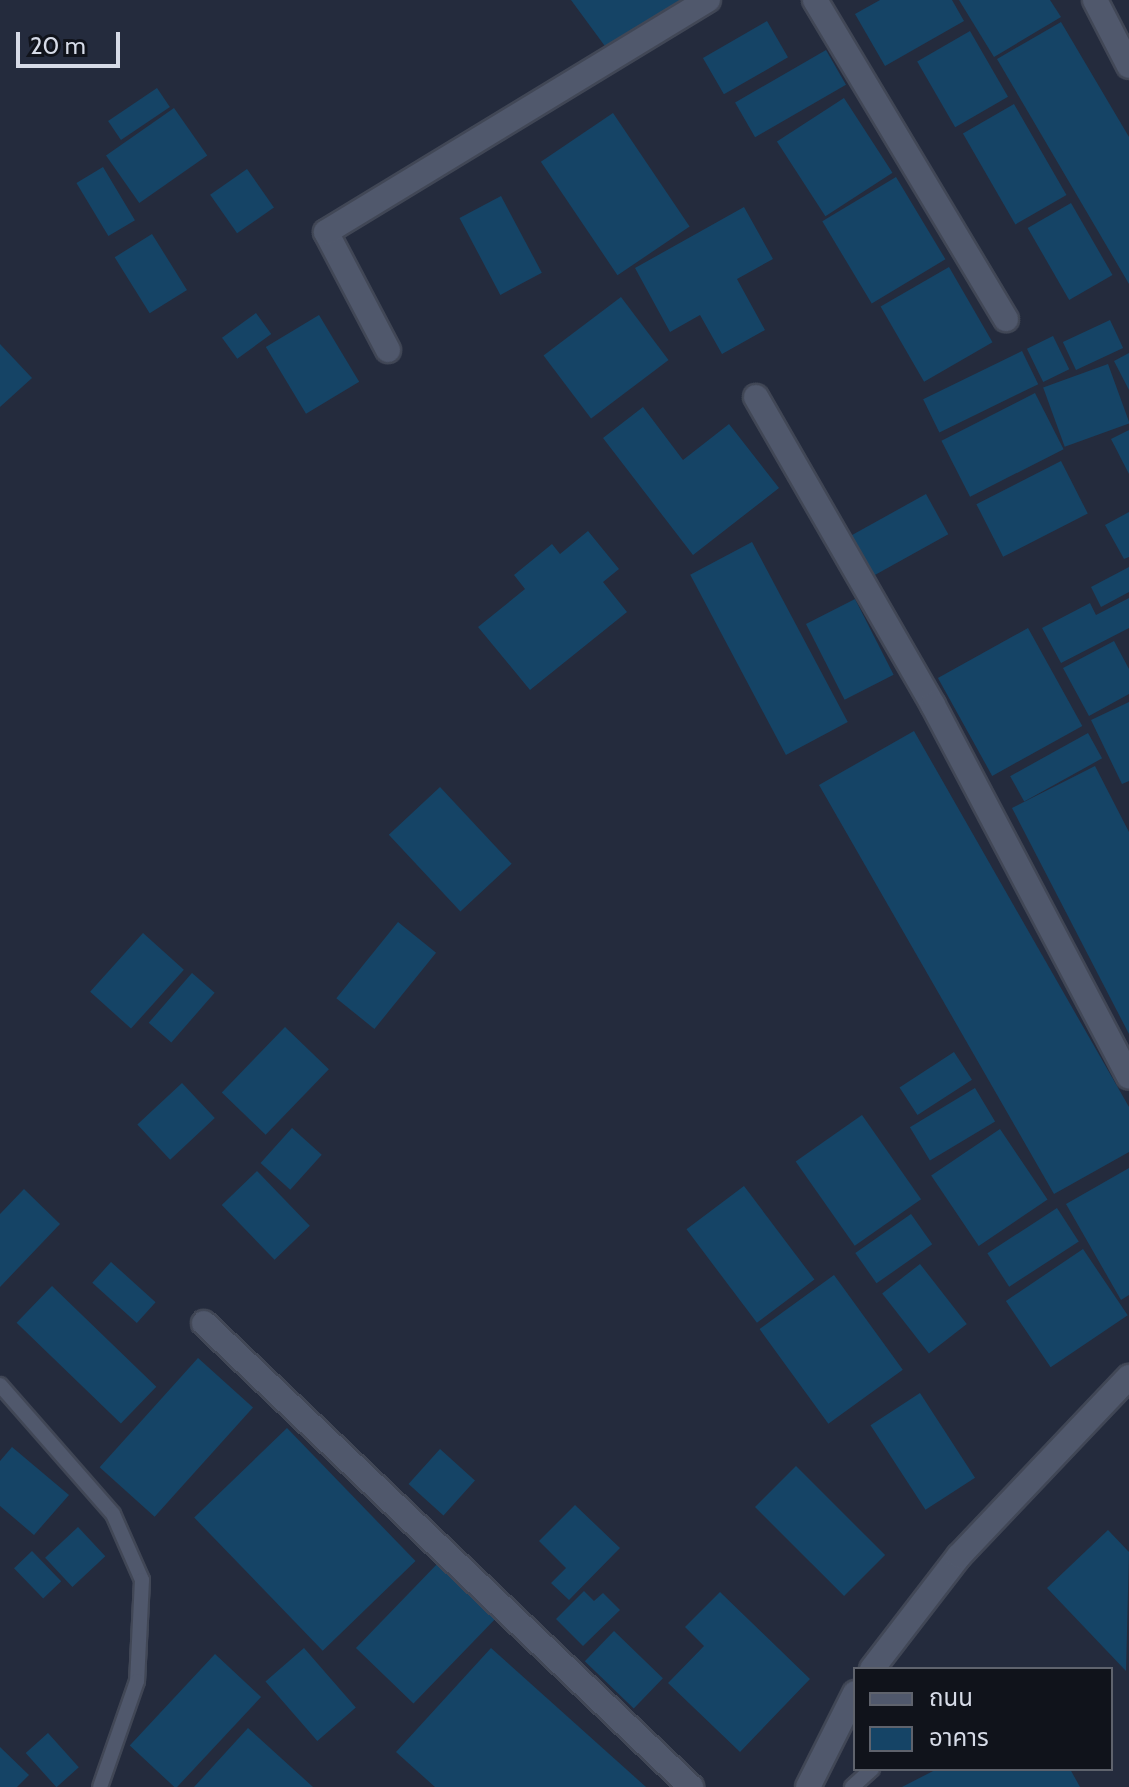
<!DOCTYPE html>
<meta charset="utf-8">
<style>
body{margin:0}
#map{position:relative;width:1129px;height:1787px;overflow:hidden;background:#242b3d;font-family:Cabin,"Noto Sans Thai",sans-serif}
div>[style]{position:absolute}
.building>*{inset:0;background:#154466;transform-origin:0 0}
.roads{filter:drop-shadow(2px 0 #414756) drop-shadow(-2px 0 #414756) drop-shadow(0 2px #414756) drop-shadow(0 -2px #414756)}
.lane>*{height:14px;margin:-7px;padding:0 7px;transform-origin:7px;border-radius:7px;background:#50586c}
.street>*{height:24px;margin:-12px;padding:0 12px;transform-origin:12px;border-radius:12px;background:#50586c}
span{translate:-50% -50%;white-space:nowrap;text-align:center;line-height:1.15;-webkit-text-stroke:6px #10131b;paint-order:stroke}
.legend{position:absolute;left:853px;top:1667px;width:260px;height:104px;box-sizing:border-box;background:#10131b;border:2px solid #5f636d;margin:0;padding:10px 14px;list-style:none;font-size:24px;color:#d6dbe7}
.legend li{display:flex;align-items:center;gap:16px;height:40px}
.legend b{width:40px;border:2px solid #5f636d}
.scale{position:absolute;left:16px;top:32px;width:104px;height:36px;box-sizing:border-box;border:4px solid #d6dbe7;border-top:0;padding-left:10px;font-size:24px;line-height:28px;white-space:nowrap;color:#d6dbe7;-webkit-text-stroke:6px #10131b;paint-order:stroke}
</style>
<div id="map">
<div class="building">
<div style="clip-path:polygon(571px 0,682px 0,610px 53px)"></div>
<div style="clip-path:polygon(880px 0,952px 0,964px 21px,885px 66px,855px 14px)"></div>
<div style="clip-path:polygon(959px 0,1050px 0,1061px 17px,994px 57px)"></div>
<div style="left:767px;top:21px;width:42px;height:74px;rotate:60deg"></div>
<div style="clip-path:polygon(1061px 22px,1129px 137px,1129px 284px,997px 59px)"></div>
<div style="left:970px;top:31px;width:76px;height:61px;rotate:60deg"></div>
<div style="left:826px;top:50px;width:40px;height:105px;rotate:60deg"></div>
<div style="left:157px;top:88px;width:23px;height:59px;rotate:56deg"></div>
<div style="left:844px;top:98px;width:89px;height:80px;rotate:57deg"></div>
<div style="left:1014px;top:104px;width:105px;height:59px;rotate:60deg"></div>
<div style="left:174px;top:108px;width:58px;height:83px;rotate:55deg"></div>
<div style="left:613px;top:113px;width:137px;height:87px;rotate:56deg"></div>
<div style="left:103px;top:167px;width:62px;height:31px;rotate:59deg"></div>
<div style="left:247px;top:169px;width:47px;height:45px;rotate:55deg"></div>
<div style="left:896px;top:177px;width:96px;height:86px;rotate:59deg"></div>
<div style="left:501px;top:196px;width:87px;height:47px;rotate:62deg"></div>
<div style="left:1071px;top:203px;width:83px;height:50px;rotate:60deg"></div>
<div style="clip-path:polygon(744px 207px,773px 259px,737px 279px,765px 330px,722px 354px,700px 315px,670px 332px,635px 268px)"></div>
<div style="left:152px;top:234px;width:66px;height:44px;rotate:58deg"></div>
<div style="left:949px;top:267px;width:87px;height:79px;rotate:60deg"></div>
<div style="left:621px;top:297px;width:79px;height:97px;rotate:53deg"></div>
<div style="left:256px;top:313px;width:26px;height:42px;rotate:54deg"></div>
<div style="left:319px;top:315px;width:78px;height:62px;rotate:59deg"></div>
<div style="left:1110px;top:320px;width:31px;height:52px;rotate:65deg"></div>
<div style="left:1053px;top:336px;width:37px;height:29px;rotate:64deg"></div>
<div style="clip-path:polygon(0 344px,32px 378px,0 407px)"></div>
<div style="left:1022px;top:351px;width:37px;height:110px;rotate:64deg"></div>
<div style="clip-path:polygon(1129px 353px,1129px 390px,1114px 361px)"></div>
<div style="left:1108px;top:364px;width:63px;height:69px;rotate:70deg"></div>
<div style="left:1035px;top:393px;width:63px;height:105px;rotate:63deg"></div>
<div style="clip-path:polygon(643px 407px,683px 460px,729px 424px,779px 488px,693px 555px,603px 438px)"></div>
<div style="clip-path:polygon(1129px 430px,1129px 474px,1111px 439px)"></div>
<div style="left:1061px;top:461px;width:59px;height:95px;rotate:63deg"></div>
<div style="left:926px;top:494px;width:46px;height:86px;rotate:61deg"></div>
<div style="clip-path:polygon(1129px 512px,1129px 557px,1124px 559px,1105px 525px)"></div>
<div style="clip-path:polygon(588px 531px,619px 569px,603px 582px,627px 612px,530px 690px,478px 627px,525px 589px,514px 575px,552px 544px,560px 554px)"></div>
<div style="left:752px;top:542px;width:204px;height:70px;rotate:62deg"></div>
<div style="clip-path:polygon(1129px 567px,1129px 592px,1101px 607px,1091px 587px)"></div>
<div style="clip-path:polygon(1129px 598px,1129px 628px,1061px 663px,1042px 628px,1090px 603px,1096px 615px)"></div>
<div style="left:855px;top:599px;width:85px;height:55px;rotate:63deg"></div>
<div style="left:1028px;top:628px;width:112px;height:103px;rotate:61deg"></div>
<div style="clip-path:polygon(1114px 641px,1129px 669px,1129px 694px,1089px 716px,1063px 668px)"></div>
<div style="clip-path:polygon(1129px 702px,1129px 781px,1122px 784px,1091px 720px)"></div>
<div style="clip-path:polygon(914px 731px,1129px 1107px,1129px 1152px,1054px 1194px,819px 785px)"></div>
<div style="left:1088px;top:733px;width:29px;height:89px;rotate:61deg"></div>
<div style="clip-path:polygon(1095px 766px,1129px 832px,1129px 1034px,1012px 808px)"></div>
<div style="left:440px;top:787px;width:105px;height:70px;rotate:47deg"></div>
<div style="left:398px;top:922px;width:49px;height:98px;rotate:39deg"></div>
<div style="left:143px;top:933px;width:55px;height:79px;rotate:42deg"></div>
<div style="left:192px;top:973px;width:30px;height:66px;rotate:41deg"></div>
<div style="left:285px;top:1027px;width:61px;height:91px;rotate:44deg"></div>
<div style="left:954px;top:1052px;width:33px;height:65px;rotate:57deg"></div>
<div style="left:182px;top:1083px;width:48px;height:61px;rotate:47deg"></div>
<div style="left:975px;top:1088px;width:39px;height:76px;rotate:59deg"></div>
<div style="left:862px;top:1115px;width:103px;height:81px;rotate:55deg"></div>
<div style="left:292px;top:1128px;width:40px;height:47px;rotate:42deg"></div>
<div style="left:1000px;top:1129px;width:85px;height:83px;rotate:56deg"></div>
<div style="clip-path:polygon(1129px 1168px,1129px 1295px,1121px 1300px,1066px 1204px)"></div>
<div style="left:257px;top:1171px;width:76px;height:49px;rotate:46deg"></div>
<div style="left:744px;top:1186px;width:117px;height:72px;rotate:53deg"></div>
<div style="clip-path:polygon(24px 1189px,60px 1224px,0 1287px,0 1214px)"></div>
<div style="left:1057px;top:1208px;width:40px;height:83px;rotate:57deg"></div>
<div style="left:911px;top:1214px;width:37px;height:68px;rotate:55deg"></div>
<div style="left:1083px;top:1249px;width:80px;height:93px;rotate:56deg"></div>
<div style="left:111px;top:1262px;width:60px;height:28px;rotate:42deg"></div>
<div style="left:920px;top:1264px;width:76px;height:48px;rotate:52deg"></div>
<div style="left:834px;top:1275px;width:117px;height:92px;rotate:54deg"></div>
<div style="left:52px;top:1286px;width:145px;height:51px;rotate:44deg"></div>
<div style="left:198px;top:1358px;width:74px;height:147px;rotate:42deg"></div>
<div style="left:920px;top:1393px;width:101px;height:59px;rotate:57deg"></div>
<div style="left:287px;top:1428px;width:185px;height:129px;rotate:46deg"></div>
<div style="clip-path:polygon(12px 1447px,69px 1495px,34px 1535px,0 1506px,0 1461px)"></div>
<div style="left:440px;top:1449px;width:47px;height:47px;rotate:42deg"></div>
<div style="left:796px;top:1466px;width:126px;height:58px;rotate:45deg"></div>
<div style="clip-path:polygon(575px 1505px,620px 1548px,569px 1600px,551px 1583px,566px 1568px,539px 1541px)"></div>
<div style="left:78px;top:1527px;width:40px;height:45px;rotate:47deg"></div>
<div style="clip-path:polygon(1108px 1530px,1129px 1552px,1126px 1671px,1047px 1588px)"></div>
<div style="left:32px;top:1551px;width:42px;height:25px;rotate:46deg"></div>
<div style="left:440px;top:1561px;width:80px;height:121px;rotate:44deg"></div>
<div style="clip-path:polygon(584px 1591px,594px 1601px,603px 1593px,620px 1610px,583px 1646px,556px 1619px)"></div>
<div style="clip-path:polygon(720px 1592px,810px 1679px,740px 1752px,668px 1683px,704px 1646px,685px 1627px)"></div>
<div style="left:614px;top:1631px;width:68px;height:42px;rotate:44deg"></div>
<div style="left:304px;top:1648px;width:79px;height:51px;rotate:49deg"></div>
<div style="clip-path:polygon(491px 1648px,646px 1787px,435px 1787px,396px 1752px)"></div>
<div style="left:215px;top:1654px;width:63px;height:125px;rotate:43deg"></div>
<div style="clip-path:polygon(248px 1728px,313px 1787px,194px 1787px)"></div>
<div style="left:48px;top:1733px;width:46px;height:30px;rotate:48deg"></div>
<div style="clip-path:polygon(0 1747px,29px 1775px,17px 1787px,0 1787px)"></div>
<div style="clip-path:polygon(937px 1769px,1070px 1769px,1080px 1787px,902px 1787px)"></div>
</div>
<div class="roads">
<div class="lane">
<div style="left:0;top:1385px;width:171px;rotate:48.8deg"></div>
<div style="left:113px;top:1514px;width:72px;rotate:66.3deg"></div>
<div style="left:142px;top:1580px;width:101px;rotate:92.8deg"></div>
<div style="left:137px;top:1681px;width:112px;rotate:109.2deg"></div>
<div style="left:852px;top:1787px;width:27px;rotate:-42deg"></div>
</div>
<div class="street">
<div style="left:815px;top:0;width:372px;rotate:59.1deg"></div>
<div style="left:1095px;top:0;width:74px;rotate:62.7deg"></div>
<div style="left:388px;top:350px;width:133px;rotate:-117.7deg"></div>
<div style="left:326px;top:232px;width:447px;rotate:-31.3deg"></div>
<div style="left:756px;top:397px;width:355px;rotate:60.1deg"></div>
<div style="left:933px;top:705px;width:420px;rotate:62.2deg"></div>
<div style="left:204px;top:1323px;width:673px;rotate:43.61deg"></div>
<div style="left:872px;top:1669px;width:143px;rotate:-52.4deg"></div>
<div style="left:959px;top:1556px;width:247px;rotate:-46.5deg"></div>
<div style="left:808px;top:1787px;width:105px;rotate:-63.4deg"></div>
</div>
</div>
<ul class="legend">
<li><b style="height:10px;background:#50586c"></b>ถนน</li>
<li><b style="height:22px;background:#154466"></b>อาคาร</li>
</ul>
<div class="scale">20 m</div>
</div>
